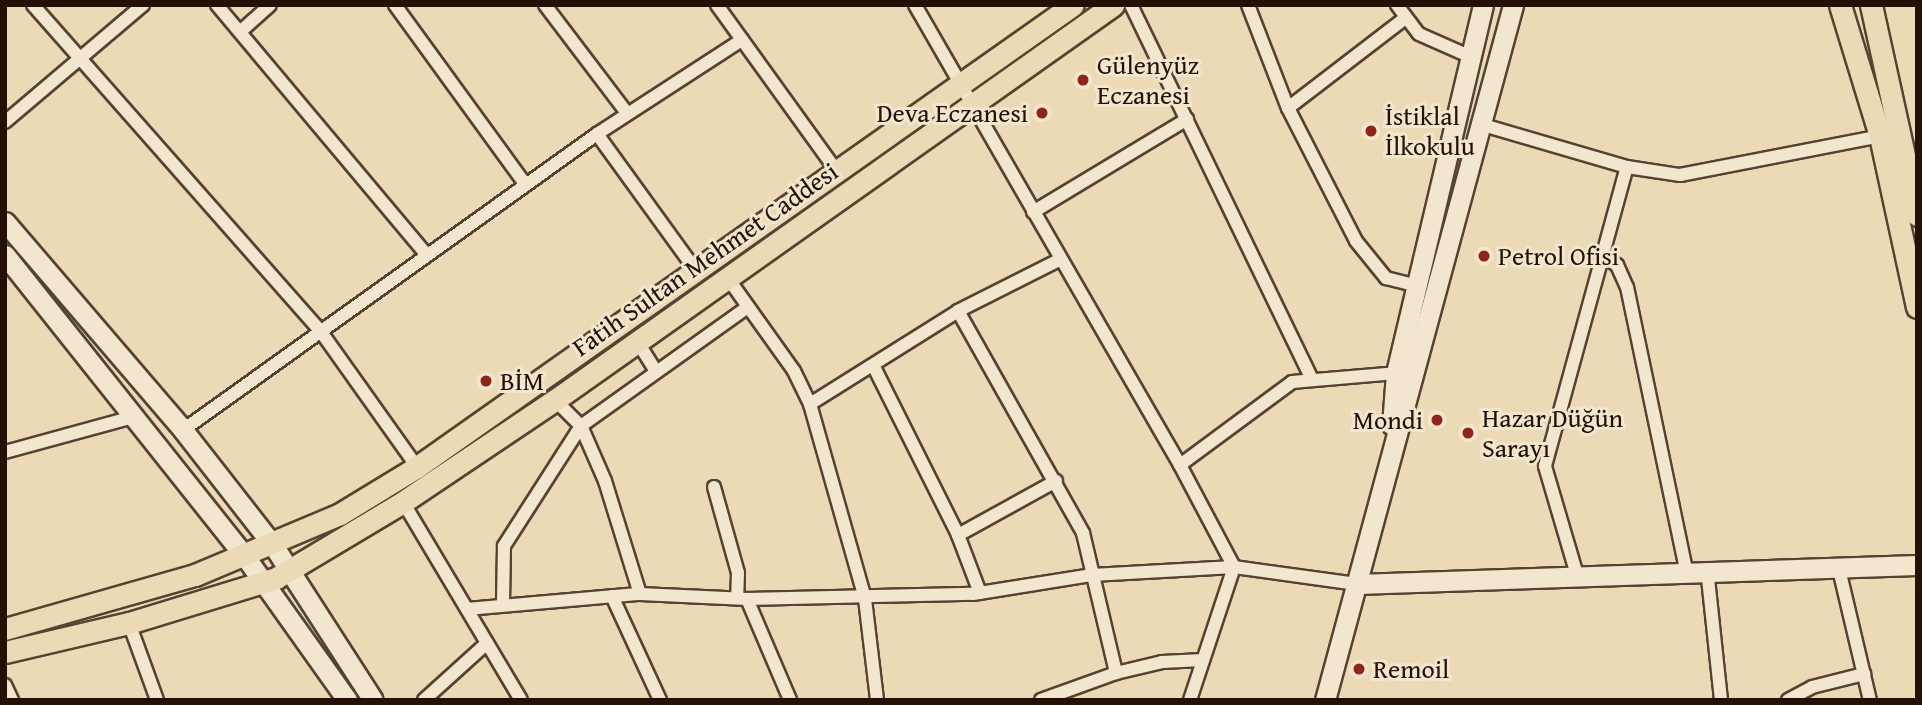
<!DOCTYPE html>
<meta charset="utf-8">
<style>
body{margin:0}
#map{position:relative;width:1922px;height:705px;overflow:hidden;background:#ecd9b5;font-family:"Gentium Book Plus",serif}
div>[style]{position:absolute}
.roads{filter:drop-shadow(2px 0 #574232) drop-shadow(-2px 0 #574232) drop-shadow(0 2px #574232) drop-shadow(0 -2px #574232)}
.street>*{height:12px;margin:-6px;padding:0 6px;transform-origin:6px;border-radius:6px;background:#f3e6cf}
.secondary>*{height:19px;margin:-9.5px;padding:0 9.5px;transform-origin:9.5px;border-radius:9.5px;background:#f3e6cf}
.primary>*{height:21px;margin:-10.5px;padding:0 10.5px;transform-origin:10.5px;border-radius:10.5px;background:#ecd9b5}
.dots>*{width:19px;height:19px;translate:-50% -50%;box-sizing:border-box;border:4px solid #f3e6cf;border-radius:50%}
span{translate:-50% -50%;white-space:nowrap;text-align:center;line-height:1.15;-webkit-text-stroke:6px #f3e6cf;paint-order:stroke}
.poi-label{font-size:26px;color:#251006}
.left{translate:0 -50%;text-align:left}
.right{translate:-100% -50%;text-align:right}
.street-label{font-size:26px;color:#251006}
.frame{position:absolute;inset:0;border:7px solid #251006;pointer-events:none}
</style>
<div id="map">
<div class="roads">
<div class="street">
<div style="left:33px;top:5px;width:432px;rotate:48.6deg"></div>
<div style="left:319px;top:329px;width:169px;rotate:54.6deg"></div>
<div style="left:217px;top:5px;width:325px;rotate:50deg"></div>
<div style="left:395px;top:5px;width:221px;rotate:54deg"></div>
<div style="left:545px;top:5px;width:136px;rotate:52.8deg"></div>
<div style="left:717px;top:5px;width:207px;rotate:54.2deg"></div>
<div style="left:915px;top:5px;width:531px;rotate:60.05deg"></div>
<div style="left:1180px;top:465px;width:115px;rotate:62.1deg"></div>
<div style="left:1234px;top:567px;width:140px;rotate:108.3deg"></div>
<div style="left:1131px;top:5px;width:414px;rotate:64.2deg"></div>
<div style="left:1248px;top:5px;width:110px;rotate:68.8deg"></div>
<div style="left:1288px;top:108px;width:149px;rotate:62.9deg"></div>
<div style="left:1356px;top:241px;width:48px;rotate:51deg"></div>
<div style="left:1386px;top:278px;width:34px;rotate:14deg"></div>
<div style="left:1397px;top:5px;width:36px;rotate:53deg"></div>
<div style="left:1419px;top:34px;width:57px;rotate:23.9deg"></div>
<div style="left:240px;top:32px;width:40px;rotate:-42deg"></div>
<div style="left:1288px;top:108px;width:146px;rotate:-37.5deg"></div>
<div style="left:5px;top:122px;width:181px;rotate:-40.3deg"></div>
<div style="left:1483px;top:125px;width:150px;rotate:16.3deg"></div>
<div style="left:1627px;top:167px;width:54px;rotate:8.6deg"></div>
<div style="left:1680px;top:175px;width:204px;rotate:-11deg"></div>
<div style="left:597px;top:134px;width:173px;rotate:-33deg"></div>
<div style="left:1033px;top:212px;width:180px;rotate:-31.1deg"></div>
<div style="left:1601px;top:255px;width:19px;rotate:32deg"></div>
<div style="left:1617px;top:265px;width:24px;rotate:66deg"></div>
<div style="left:1627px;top:287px;width:289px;rotate:78.2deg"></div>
<div style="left:727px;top:277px;width:115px;rotate:54.5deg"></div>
<div style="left:794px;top:371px;width:37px;rotate:64deg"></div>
<div style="left:810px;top:404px;width:203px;rotate:74.2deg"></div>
<div style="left:865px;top:599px;width:102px;rotate:83.2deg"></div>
<div style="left:958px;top:311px;width:255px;rotate:60.6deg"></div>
<div style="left:1083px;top:533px;width:144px;rotate:76.7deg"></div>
<div style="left:637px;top:341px;width:36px;rotate:58deg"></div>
<div style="left:873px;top:365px;width:190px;rotate:63.4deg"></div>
<div style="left:958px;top:535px;width:62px;rotate:69.2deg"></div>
<div style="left:555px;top:400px;width:37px;rotate:45deg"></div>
<div style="left:581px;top:426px;width:60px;rotate:66.4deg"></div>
<div style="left:605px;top:481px;width:118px;rotate:72.8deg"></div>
<div style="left:810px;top:404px;width:175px;rotate:-32.1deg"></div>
<div style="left:958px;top:311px;width:113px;rotate:-26.8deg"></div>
<div style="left:183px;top:430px;width:509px;rotate:-35.56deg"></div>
<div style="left:597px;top:134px;width:170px;rotate:54.1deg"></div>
<div style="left:5px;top:452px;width:137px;rotate:-15.3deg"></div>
<div style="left:1180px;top:465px;width:139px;rotate:-36.5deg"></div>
<div style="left:1292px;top:382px;width:104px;rotate:-4.9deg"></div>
<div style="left:714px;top:487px;width:89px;rotate:74.4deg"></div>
<div style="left:738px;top:573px;width:25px;rotate:92deg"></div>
<div style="left:403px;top:502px;width:230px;rotate:59.2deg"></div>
<div style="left:958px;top:535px;width:112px;rotate:-28.9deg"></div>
<div style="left:1838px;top:565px;width:139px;rotate:76.7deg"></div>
<div style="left:1707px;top:569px;width:132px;rotate:83.9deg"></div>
<div style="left:1577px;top:575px;width:114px;rotate:-106.4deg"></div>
<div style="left:1545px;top:466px;width:310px;rotate:-74.7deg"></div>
<div style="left:612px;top:596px;width:115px;rotate:65.2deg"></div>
<div style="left:747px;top:599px;width:226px;rotate:-1.3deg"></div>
<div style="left:973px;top:594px;width:121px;rotate:-9.1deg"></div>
<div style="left:1092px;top:575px;width:142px;rotate:-3.2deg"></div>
<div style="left:1234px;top:567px;width:124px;rotate:7.9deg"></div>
<div style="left:503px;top:603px;width:57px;rotate:-89deg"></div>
<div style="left:504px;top:546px;width:143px;rotate:-57.3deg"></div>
<div style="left:581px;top:426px;width:205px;rotate:-35.5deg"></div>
<div style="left:467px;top:609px;width:174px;rotate:-5deg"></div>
<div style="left:640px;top:594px;width:107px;rotate:2.7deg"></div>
<div style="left:747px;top:599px;width:110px;rotate:66.9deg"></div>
<div style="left:129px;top:623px;width:82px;rotate:70deg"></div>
<div style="left:5px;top:685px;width:17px;rotate:65deg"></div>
<div style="left:424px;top:700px;width:85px;rotate:-42.1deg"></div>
<div style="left:1041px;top:700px;width:80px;rotate:-19.8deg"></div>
<div style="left:1116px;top:673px;width:47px;rotate:-13.4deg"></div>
<div style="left:1162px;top:662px;width:41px;rotate:-2.8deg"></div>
<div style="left:1788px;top:700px;width:27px;rotate:-28deg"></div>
<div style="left:1812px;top:687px;width:54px;rotate:-14deg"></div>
</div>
<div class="secondary">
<div style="left:5px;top:222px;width:274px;rotate:49.4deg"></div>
<div style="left:183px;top:430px;width:146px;rotate:52deg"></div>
<div style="left:273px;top:545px;width:184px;rotate:57.2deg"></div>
<div style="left:5px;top:255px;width:384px;rotate:51.5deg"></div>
<div style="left:244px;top:555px;width:178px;rotate:54.6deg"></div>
<div style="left:1392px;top:425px;width:52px;rotate:-85.6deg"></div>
<div style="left:1396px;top:373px;width:378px;rotate:-76.7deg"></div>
<div style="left:1357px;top:584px;width:560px;rotate:-1.94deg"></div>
<div style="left:1325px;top:700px;width:720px;rotate:-74.86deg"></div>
</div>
<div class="primary">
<div style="left:1840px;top:5px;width:137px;rotate:73deg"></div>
<div style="left:1880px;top:136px;width:175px;rotate:77.8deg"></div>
<div style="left:1871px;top:5px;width:215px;rotate:77.6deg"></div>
<div style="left:5px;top:629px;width:198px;rotate:-15.9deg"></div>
<div style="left:195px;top:575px;width:157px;rotate:-22.8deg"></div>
<div style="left:340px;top:514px;width:90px;rotate:-31.4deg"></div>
<div style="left:417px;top:467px;width:802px;rotate:-35.16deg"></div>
<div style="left:5px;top:652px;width:127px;rotate:-13.2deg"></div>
<div style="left:129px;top:623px;width:154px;rotate:-17deg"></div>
<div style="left:276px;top:578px;width:148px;rotate:-30.9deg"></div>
<div style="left:403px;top:502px;width:183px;rotate:-33.9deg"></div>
<div style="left:555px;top:400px;width:684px;rotate:-35.29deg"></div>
</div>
</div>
<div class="dots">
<div style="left:1083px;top:80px;background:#8f2418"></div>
<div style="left:1042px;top:113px;background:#8f2418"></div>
<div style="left:1371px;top:131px;background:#8f2418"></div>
<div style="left:1484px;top:256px;background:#8f2418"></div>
<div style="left:486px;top:381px;background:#8f2418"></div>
<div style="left:1437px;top:420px;background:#8f2418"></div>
<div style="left:1468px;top:433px;background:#8f2418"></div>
<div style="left:1359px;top:669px;background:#8f2418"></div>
</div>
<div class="poi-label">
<span class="left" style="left:1097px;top:80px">Gülenyüz<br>Eczanesi</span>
<span class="right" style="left:1028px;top:113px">Deva Eczanesi</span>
<span class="left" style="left:1385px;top:131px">İstiklal<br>İlkokulu</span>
<span class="left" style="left:1498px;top:256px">Petrol Ofisi</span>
<span class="left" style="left:500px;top:381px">BİM</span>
<span class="left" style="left:1482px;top:433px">Hazar Düğün<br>Sarayı</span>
<span class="right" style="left:1423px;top:420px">Mondi</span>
<span class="left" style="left:1373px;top:669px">Remoil</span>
</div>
<div class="street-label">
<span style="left:705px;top:259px;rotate:-35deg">Fatih Sultan Mehmet Caddesi</span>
</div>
<div class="frame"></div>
</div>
